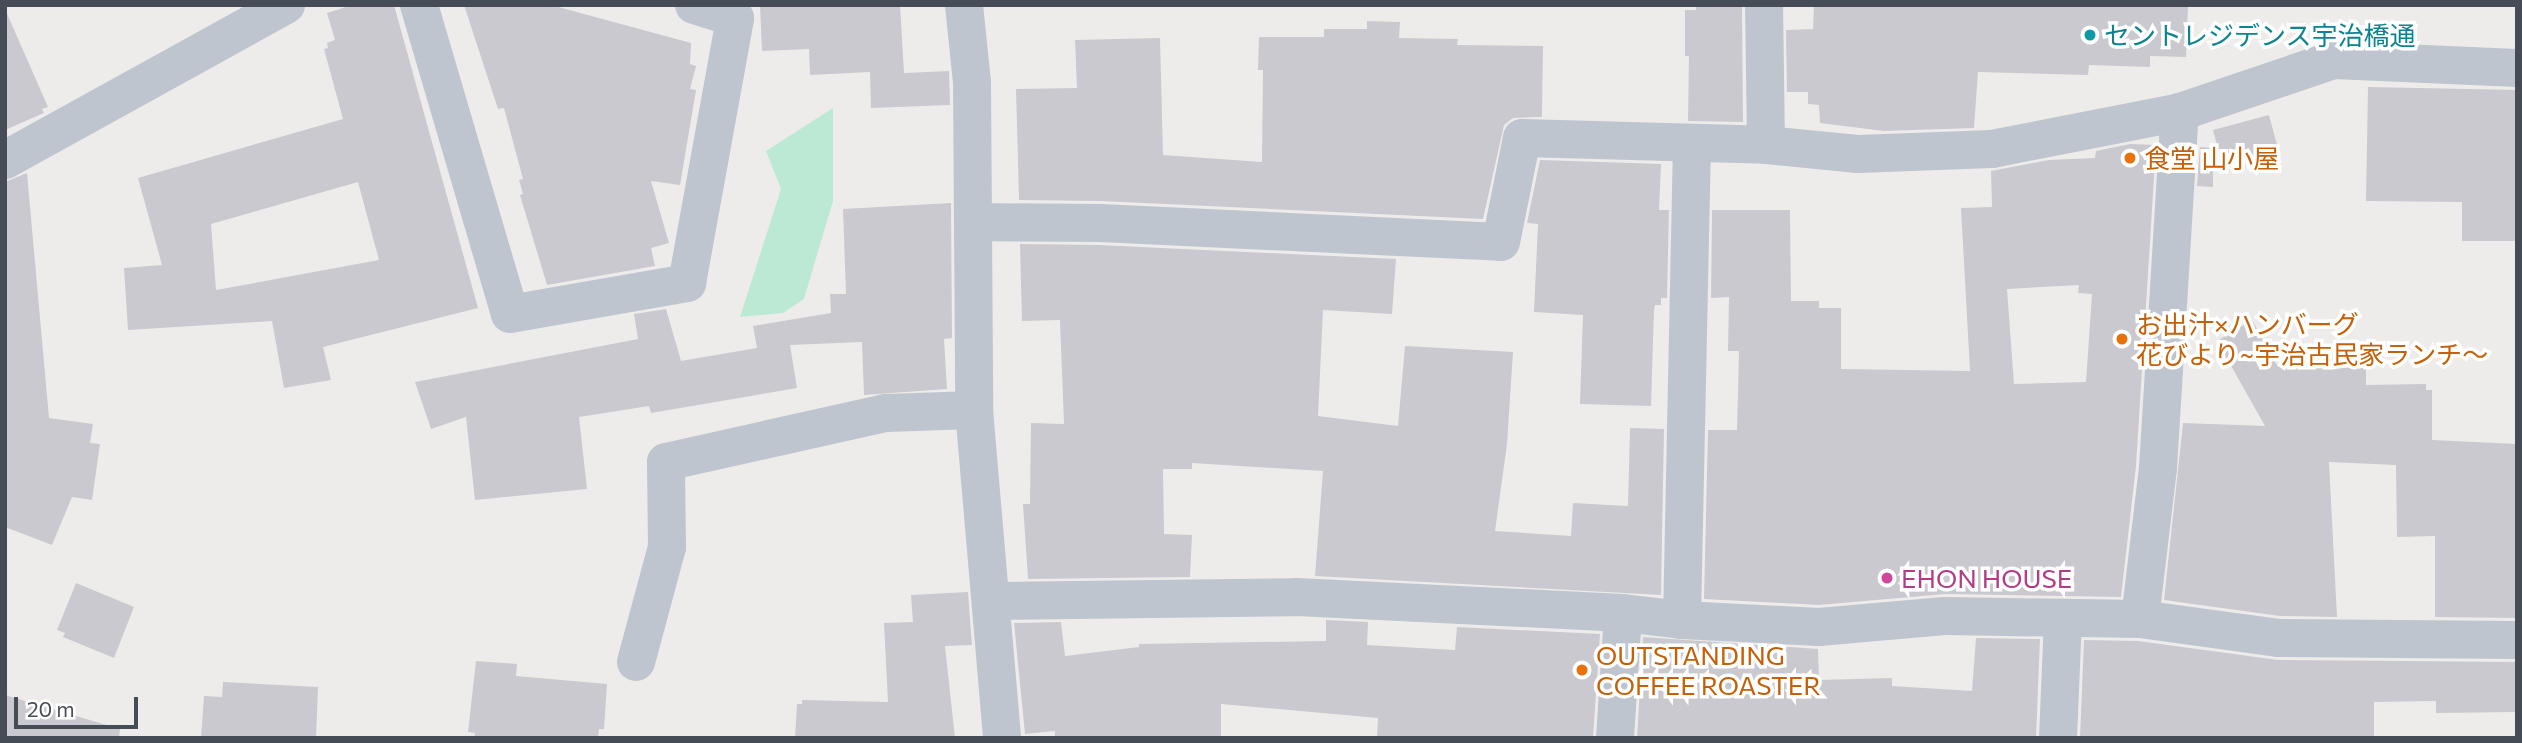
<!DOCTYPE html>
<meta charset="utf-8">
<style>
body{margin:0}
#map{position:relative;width:2522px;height:743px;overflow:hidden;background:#eeeceb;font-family:Commissioner,"Noto Sans JP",sans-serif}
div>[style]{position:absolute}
.green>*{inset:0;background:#bce9d4}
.building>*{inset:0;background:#c9c9cf;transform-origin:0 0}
.minor>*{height:38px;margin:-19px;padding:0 19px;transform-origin:19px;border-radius:19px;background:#bfc5cf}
.dots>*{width:19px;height:19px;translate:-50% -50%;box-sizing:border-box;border:4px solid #fff;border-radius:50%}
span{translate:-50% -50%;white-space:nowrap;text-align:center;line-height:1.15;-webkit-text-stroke:7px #fff;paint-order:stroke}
.culture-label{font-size:26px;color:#0d838f}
.left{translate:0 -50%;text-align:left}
.food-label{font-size:26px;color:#c56008}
.hotel-label{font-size:26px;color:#b23c85}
.frame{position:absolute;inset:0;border:7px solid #464c56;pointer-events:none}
.scale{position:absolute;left:14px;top:697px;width:124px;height:32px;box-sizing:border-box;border:4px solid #464c56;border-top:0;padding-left:9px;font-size:21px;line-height:24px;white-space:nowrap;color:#464c56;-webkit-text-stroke:5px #fff;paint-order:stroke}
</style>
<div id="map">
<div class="green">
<div style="clip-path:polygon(833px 108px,833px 201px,804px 299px,783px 313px,740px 317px,781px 189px,766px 151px)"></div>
</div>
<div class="building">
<div style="clip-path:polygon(evenodd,352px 5px,394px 5px,478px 308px,323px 347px,331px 380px,284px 388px,272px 321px,128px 330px,124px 268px,162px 265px,138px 178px,343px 119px,324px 49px,328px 48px,327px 43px,335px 40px,327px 13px,352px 5px,358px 182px,379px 260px,216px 290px,211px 224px,358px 182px)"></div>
<div style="clip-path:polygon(464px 5px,551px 5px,691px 43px,690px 64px,696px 66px,690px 89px,696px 90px,680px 185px,651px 181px,669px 243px,651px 248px,655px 266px,547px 285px,520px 195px,523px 194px,519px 180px,523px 179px,504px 108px,498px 109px)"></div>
<div style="clip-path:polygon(760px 5px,900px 5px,904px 73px,949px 71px,950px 105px,871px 108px,870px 72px,810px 75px,809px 49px,762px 51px)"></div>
<div style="clip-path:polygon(1696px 5px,1742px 5px,1743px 122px,1688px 121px,1689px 56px,1685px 56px,1685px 10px,1696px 10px)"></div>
<div style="clip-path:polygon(1814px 5px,2188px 5px,2186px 57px,2150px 56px,2150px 67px,2089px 65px,2088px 75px,1978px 72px,1974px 128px,1884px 131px,1820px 123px,1819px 105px,1808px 104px,1808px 92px,1787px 92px,1786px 30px,1813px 29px)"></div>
<div style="clip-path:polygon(5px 9px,48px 107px,42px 109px,44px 113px,5px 130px)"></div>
<div style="clip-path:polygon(1367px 21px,1400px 22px,1399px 38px,1458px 39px,1457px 45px,1543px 46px,1542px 117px,1513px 118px,1504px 125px,1483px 219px,1101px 201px,1019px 200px,1016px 89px,1077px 88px,1075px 40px,1160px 38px,1163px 155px,1262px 162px,1263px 70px,1258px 70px,1259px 37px,1324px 37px,1324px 29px,1367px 29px)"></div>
<div style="clip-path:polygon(2368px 87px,2517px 90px,2517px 241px,2462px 241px,2462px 202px,2366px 201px)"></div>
<div style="left:2269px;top:115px;width:35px;height:58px;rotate:75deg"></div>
<div style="clip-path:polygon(evenodd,2130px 144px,2156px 145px,2136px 466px,2121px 597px,1945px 594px,1819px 605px,1704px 599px,1708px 430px,1737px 430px,1739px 351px,1728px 351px,1729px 297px,1711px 298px,1712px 210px,1790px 210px,1791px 301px,1819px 301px,1819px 308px,1841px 308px,1841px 369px,1970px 371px,1961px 208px,1992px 207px,1991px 171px,2049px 160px,2095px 158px,2096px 151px,2130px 144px,2079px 285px,2078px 293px,2092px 294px,2086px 382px,2014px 384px,2007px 289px,2079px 285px)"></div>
<div style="clip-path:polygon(2200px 147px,2213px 148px,2213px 187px,2197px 186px)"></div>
<div style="clip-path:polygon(1540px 160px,1661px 164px,1659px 210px,1669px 210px,1667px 298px,1661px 298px,1661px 305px,1655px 305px,1654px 309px,1651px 406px,1580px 404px,1583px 315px,1534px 312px,1538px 224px,1527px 223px)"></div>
<div style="clip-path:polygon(27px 173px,49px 418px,93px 424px,90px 443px,100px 444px,92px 500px,72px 497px,52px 545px,5px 527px,5px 182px)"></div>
<div style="clip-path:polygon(951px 203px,952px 338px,944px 339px,947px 389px,864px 395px,862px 342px,790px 345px,797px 388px,651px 413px,649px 406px,579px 417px,587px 489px,475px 500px,466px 417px,431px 429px,415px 382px,638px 339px,634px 314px,666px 309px,681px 361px,757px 348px,753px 326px,831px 313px,830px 294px,846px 294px,843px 209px)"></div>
<div style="clip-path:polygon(1020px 244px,1099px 245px,1396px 259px,1392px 314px,1323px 310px,1318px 416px,1398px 426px,1405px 346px,1513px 352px,1507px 444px,1495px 531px,1571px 536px,1573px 503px,1628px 506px,1630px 428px,1664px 429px,1661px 595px,1315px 576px,1323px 471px,1192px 463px,1192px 469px,1163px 469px,1164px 534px,1192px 535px,1190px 577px,1028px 579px,1023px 504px,1030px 504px,1031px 423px,1064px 424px,1060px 320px,1022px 321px)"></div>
<div style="clip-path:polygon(2252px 320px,2278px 367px,2366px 368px,2366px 385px,2426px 384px,2426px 390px,2432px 390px,2432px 440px,2517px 444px,2517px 618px,2435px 617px,2435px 536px,2397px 537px,2396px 465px,2329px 462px,2337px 617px,2280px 616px,2164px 600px,2183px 423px,2265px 426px,2217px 341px)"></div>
<div style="clip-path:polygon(76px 583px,134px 607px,114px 658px,63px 637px,65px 633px,57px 630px)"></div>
<div style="clip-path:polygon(968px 592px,972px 645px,945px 646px,955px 738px,795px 738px,797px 704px,802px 704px,802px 700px,888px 702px,884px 623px,913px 622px,911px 595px)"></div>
<div style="clip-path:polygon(1326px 620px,1368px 622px,1367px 645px,1455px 650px,1457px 627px,1600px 634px,1593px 738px,1377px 738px,1378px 718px,1221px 704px,1221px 738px,1055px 738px,1055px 731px,1025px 734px,1014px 623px,1061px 622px,1065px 656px,1139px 647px,1139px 644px,1326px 641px)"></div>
<div style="clip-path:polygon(1643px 637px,1818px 649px,1819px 680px,1892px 678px,1892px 686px,1972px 691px,1976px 638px,2040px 639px,2036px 738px,1637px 738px)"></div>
<div style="clip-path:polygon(2084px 640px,2138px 641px,2278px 660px,2517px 662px,2517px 712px,2436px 713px,2436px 701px,2374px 702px,2374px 738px,2080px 738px)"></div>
<div style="clip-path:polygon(476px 661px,517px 664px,516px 676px,607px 684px,604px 729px,599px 729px,598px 738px,474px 738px,475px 733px,468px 732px)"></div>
<div style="clip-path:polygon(223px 682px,318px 687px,316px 738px,201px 738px,204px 696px,222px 697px)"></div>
<div style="clip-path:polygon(5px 695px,120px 729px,119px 738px,5px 738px)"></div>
</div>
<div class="minor">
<div style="left:419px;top:5px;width:322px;rotate:73.6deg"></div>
<div style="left:510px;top:314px;width:180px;rotate:-9.9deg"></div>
<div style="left:687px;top:283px;width:269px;rotate:-79.7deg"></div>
<div style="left:735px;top:18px;width:43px;rotate:-162.4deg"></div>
<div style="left:964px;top:5px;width:78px;rotate:84.1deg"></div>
<div style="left:972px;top:83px;width:327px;rotate:89.6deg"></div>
<div style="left:974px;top:410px;width:329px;rotate:85.1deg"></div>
<div style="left:1766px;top:145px;width:92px;rotate:5.6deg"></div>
<div style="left:1858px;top:154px;width:134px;rotate:-2.1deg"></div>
<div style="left:1992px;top:149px;width:192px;rotate:-11.1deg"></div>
<div style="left:2180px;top:112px;width:163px;rotate:-18.7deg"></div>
<div style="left:2334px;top:60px;width:183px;rotate:2.5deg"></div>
<div style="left:5px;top:160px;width:321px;rotate:-28.9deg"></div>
<div style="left:973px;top:222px;width:127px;rotate:0.5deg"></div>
<div style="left:1100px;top:223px;width:401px;rotate:2.7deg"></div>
<div style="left:1501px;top:242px;width:106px;rotate:-78.6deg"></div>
<div style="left:1522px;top:138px;width:244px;rotate:1.6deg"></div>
<div style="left:1766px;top:145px;width:140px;rotate:-90.8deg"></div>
<div style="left:991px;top:601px;width:306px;rotate:-0.7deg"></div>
<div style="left:1297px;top:597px;width:326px;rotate:2.8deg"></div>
<div style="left:1623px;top:613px;width:59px;rotate:6.8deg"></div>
<div style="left:1682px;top:620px;width:477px;rotate:-88.8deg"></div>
<div style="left:2140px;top:619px;width:139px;rotate:7.8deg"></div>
<div style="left:2278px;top:638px;width:239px;rotate:0.5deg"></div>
<div style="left:1682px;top:620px;width:137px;rotate:2.9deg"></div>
<div style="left:1819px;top:627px;width:126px;rotate:-5deg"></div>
<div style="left:1945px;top:616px;width:195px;rotate:0.9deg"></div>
<div style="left:2140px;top:619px;width:152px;rotate:-83.2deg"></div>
<div style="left:2158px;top:468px;width:357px;rotate:-86.5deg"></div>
<div style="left:636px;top:662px;width:119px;rotate:-74.9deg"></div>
<div style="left:667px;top:547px;width:85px;rotate:-90.7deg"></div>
<div style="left:666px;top:462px;width:225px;rotate:-12.6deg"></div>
<div style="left:886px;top:413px;width:88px;rotate:-2deg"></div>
<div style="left:1615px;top:738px;width:125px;rotate:-86.3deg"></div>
<div style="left:2058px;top:738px;width:118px;rotate:-87.6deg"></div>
</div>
<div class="dots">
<div style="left:2090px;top:35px;background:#0f9aa8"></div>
<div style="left:2130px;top:158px;background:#e8710a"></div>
<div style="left:2122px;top:339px;background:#e8710a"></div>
<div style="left:1887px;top:578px;background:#d1479c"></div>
<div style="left:1582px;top:670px;background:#e8710a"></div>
</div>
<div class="culture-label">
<span class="left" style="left:2104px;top:35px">セントレジデンス宇治橋通</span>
</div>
<div class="food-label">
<span class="left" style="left:2144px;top:158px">食堂 山小屋</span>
<span class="left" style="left:2136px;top:339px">お出汁×ハンバーグ<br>花びより~宇治古民家ランチ～</span>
<span class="left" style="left:1596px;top:670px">OUTSTANDING<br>COFFEE ROASTER</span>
</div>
<div class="hotel-label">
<span class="left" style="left:1901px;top:578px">EHON HOUSE</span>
</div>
<div class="frame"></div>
<div class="scale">20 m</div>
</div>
